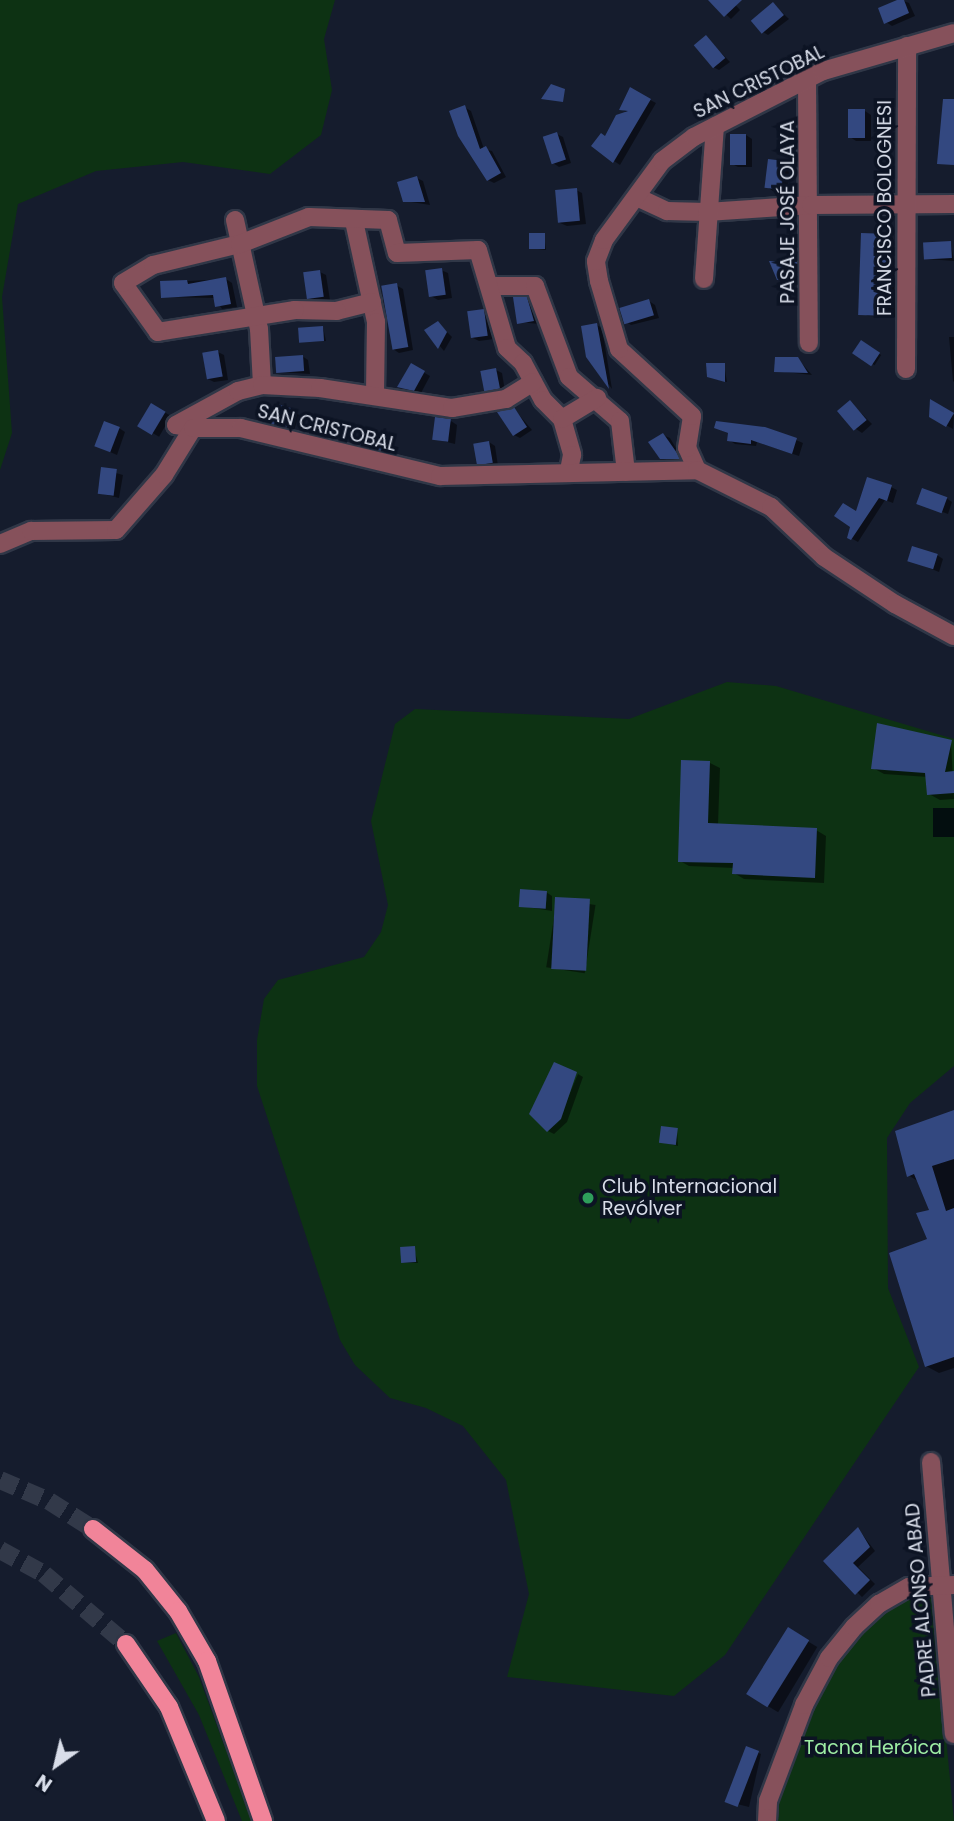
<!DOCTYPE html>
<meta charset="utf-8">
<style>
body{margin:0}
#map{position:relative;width:954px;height:1821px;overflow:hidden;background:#151c2d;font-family:Poppins,sans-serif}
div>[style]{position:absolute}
.green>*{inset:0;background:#0d3213}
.water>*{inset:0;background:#030e0f;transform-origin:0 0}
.shadow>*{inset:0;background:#0007;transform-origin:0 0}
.building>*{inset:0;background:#334880;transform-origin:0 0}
.major-tunnel>*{height:18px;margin-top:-9px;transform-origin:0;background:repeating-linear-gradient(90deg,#323949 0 18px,transparent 0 27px)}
.roads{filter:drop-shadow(2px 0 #303747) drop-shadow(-2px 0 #303747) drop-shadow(0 2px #303747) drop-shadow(0 -2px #303747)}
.minor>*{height:18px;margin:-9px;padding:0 9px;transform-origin:9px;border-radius:9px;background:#86515b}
.major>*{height:18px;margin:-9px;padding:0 9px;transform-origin:9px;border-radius:9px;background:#f18499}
.dots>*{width:19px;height:19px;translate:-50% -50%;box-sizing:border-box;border:4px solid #0c1323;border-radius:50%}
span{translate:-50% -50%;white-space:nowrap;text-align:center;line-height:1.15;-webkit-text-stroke:7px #0c1323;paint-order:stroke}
.street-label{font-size:19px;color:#d8dde9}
.poi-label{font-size:19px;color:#d8dde9}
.left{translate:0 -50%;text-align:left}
.park-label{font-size:19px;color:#9eeea4}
.north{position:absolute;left:21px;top:1730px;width:70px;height:70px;-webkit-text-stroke:5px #0c1323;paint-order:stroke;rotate:214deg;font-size:19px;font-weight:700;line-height:28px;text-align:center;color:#d8dde9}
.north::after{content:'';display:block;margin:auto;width:24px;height:32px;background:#d8dde9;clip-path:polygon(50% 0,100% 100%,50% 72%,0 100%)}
</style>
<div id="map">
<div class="green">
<div style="clip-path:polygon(0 0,335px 0,324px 39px,332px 90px,321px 135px,270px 174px,183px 162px,96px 171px,18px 204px,2px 297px,12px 433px,0 470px)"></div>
<div style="clip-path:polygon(727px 682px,776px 686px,954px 739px,954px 1066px,910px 1103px,887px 1138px,888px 1288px,919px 1367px,725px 1655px,674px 1696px,507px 1677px,529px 1594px,506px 1480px,463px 1426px,426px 1408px,390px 1398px,355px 1365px,340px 1340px,257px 1086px,257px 1040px,264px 999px,278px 980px,364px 957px,381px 932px,388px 905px,371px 821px,395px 724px,415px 709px,629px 719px)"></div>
<div style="clip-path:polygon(932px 1591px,954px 1821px,773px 1821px,775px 1801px,812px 1708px,839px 1658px,871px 1620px,916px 1593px)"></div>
<div style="clip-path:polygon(176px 1633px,199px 1677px,252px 1821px,242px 1821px,199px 1715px,157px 1641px)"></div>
</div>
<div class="water">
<div style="left:954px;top:808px;width:29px;height:21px;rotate:90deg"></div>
</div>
<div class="shadow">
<div style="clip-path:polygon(710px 0,731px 0,740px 10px,731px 19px)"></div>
<div style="clip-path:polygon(901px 0,909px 3px,915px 16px,892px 26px,886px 22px)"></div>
<div style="clip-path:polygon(773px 4px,789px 19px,768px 35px,761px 31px)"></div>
<div style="clip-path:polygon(706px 37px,730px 62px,719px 70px,713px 67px)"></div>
<div style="clip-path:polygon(631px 90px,656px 103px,620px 165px,614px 161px,606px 138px,628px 113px,621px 109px)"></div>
<div style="clip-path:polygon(464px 107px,471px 111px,484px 149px,492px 151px,506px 177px,494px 183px,488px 180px)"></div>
<div style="clip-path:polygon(865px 111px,871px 115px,871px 141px,856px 141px,850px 137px)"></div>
<div style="clip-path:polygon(557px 134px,563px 137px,571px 163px,559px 167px,553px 163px)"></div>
<div style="clip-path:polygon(746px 135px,752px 139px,752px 167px,738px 167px,732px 164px)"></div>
<div style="clip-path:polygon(784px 163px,790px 166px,787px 192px,773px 191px,767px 187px)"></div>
<div style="clip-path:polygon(417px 178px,423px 181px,430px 205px,405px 201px)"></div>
<div style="clip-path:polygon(576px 190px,582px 193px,586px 224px,567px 226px,560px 223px)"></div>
<div style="clip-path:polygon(544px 235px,546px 250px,530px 248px)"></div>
<div style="clip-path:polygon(889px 235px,893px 238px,895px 317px,868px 316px,864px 314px)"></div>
<div style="clip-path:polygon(951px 243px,954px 261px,927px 259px)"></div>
<div style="clip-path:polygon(797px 264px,803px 268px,803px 283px,778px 279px)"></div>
<div style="clip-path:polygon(441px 270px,448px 273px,452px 298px,438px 300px,431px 296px)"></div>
<div style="clip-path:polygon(320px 272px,326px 275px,330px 300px,316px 301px,309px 298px)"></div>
<div style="clip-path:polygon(226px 279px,232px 283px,237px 307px,222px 309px,215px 298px,163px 297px,187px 281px)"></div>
<div style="clip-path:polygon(396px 285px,403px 289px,413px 350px,399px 353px,393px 349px)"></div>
<div style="clip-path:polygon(527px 299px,533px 303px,539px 324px,519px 322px)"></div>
<div style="clip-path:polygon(649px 301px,655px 305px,659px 318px,631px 325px,625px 321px)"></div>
<div style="clip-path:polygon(483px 311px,490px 315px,494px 339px,479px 341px,473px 338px)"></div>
<div style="clip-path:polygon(438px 323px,452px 337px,444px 351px,427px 331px)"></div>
<div style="clip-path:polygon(597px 325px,602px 328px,612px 389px,588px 356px)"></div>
<div style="clip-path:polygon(323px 327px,326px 341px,301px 342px)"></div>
<div style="clip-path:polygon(949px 337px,954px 337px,954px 382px,953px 381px)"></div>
<div style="left:861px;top:342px;width:24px;height:12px;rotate:33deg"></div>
<div style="clip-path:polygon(218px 352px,224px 355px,228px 380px,214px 382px,208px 379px)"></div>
<div style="clip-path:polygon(302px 356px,308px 360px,310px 374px,279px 372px)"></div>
<div style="clip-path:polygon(798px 359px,812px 375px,776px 371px)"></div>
<div style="clip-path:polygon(411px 365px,430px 376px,421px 393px,400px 386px)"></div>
<div style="clip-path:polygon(724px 365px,727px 382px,711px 378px)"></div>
<div style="clip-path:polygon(496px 370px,502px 373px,505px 391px,491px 394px,485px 390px)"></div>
<div style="clip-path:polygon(850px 402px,872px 424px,862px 433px,856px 429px)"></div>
<div style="clip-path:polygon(932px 402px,954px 415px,953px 429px,930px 416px)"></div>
<div style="left:152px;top:405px;width:22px;height:24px;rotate:30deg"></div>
<div style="clip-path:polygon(514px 409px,532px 430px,520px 438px,514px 435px)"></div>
<div style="clip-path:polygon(293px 411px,299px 415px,294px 430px,273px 423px)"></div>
<div style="clip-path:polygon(451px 421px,457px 425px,455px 444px,435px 439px)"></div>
<div style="clip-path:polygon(119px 428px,125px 432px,117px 455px,103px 449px)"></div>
<div style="clip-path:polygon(716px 428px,796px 440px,803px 443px,799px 456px,757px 442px,756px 446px,735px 444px,729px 440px,730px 434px)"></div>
<div style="clip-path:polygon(663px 435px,670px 438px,684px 462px,661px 458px)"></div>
<div style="clip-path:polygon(386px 439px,393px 442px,393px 454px,361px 444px)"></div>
<div style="clip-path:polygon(489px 442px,495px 446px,498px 466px,478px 463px)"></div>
<div style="clip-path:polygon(102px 469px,123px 475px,119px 498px,99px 493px)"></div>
<div style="clip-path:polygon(891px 487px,897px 490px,893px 503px,885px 500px,858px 542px,849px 537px,857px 513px)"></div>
<div style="clip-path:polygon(946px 498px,952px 502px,948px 514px,918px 503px)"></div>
<div style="clip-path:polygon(937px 555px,943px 559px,939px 572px,909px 560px)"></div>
<div style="clip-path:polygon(951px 741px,954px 799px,940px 800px,929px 794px,928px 777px,884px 774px,873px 768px)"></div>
<div style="clip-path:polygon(710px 763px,720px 768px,718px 825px,816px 830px,826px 836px,824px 883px,744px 879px,734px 873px,734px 868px,689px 866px,680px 861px)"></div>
<div style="clip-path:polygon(546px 892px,552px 896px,552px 911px,521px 906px)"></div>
<div style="left:557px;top:899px;width:39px;height:69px;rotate:9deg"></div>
<div style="clip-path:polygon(575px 1073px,556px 1126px,578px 1074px,583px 1077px,567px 1122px,554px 1134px,548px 1131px)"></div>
<div style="clip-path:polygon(954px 1111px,954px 1368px,939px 1373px,926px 1366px,931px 1211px,919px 1182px,908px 1175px)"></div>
<div style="clip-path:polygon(677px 1130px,678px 1146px,660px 1142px)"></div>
<div style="clip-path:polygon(414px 1248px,418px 1263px,403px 1263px)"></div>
<div style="clip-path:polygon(859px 1530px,875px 1551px,858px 1567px,875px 1584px,862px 1597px,825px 1561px)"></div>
<div style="left:789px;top:1630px;width:33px;height:76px;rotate:31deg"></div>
<div style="clip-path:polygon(747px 1748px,761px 1754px,749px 1807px,737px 1804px)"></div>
</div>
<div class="building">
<div style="clip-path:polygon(708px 0,742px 0,724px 17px)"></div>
<div style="clip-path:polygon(897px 0,904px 0,909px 13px,884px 24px,878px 8px)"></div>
<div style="left:773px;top:2px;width:17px;height:29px;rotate:50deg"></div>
<div style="left:706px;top:35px;width:30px;height:16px;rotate:50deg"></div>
<div style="clip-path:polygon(551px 84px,565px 89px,563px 102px,541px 99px)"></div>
<div style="clip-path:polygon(630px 87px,651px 99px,613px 163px,591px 146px,601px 133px,605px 136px,616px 115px,628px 111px,619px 110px)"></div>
<div style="clip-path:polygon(943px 99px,954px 99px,954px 165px,937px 164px)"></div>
<div style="clip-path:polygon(465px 105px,480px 149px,486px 146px,501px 173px,487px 181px,458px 136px,449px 111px)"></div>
<div style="left:848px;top:109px;width:17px;height:29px"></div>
<div style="left:557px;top:132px;width:29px;height:15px;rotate:72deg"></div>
<div style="left:730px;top:134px;width:16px;height:31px"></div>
<div style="left:768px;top:159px;width:17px;height:29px;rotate:7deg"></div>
<div style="clip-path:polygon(417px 176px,425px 202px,403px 202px,397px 182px)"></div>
<div style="left:577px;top:188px;width:33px;height:22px;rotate:85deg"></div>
<div style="left:529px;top:233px;width:16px;height:16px"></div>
<div style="left:861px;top:233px;width:29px;height:82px;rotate:2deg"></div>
<div style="left:951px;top:241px;width:17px;height:28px;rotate:87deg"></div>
<div style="clip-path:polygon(769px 261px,797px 262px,797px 281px,777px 280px)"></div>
<div style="left:442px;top:268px;width:27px;height:17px;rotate:82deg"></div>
<div style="left:320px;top:270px;width:27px;height:17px;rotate:82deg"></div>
<div style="clip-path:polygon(226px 277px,231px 304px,215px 307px,213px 295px,161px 298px,160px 281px,187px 280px,188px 284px)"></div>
<div style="left:397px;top:283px;width:65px;height:16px;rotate:80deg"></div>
<div style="clip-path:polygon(513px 297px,527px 297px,534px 321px,517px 324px)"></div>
<div style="left:649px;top:299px;width:17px;height:31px;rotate:73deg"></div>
<div style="left:484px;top:309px;width:27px;height:17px;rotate:82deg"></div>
<div style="clip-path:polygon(438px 321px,447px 332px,438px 349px,424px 330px)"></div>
<div style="clip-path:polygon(597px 323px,609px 389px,586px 357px,581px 326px)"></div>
<div style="left:323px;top:326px;width:15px;height:25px;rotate:86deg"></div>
<div style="left:861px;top:340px;width:23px;height:16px;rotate:34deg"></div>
<div style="left:218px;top:350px;width:27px;height:16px;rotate:80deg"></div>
<div style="left:303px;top:355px;width:16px;height:28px;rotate:86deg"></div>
<div style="clip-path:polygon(775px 357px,798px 357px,808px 373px,774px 372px)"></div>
<div style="clip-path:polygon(411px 363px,425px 371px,414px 391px,397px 387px)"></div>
<div style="clip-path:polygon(706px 363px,725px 363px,725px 382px,707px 377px)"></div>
<div style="left:496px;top:368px;width:21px;height:16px;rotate:79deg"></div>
<div style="clip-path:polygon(930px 399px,954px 413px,946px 427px,929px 417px)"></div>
<div style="left:850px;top:400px;width:26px;height:17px;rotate:50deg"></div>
<div style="left:151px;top:403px;width:17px;height:27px;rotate:31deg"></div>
<div style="clip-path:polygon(278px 404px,294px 409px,287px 427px,271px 424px)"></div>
<div style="clip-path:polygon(514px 407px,527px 427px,513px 436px,497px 412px)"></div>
<div style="left:435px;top:417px;width:16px;height:23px;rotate:7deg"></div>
<div style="left:104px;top:421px;width:17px;height:27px;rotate:21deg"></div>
<div style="clip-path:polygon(716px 421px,765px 427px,797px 438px,792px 454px,751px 440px,751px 444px,727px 441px,728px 433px,714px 428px)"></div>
<div style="clip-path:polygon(663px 433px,677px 453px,680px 459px,660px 459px,648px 442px)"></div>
<div style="clip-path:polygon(359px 437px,387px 437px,387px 452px,360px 445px)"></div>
<div style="left:489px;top:441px;width:22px;height:16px;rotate:80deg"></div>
<div style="left:101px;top:467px;width:16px;height:27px;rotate:7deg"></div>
<div style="clip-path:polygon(867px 477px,892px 485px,887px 501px,879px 498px,851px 540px,847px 538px,850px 527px,834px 516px,843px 503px,856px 511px)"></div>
<div style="left:922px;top:488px;width:27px;height:17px;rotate:20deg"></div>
<div style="left:912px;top:546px;width:27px;height:16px;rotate:17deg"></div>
<div style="clip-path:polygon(877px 723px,952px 740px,945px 772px,954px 771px,954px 793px,927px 795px,925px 773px,871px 769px)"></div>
<div style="clip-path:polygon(681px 760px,710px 761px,708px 823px,817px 828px,815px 878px,732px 874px,733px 863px,678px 862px)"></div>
<div style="left:520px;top:889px;width:27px;height:18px;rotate:4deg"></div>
<div style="left:555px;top:897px;width:35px;height:72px;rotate:3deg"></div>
<div style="clip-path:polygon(554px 1062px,577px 1072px,561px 1119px,547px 1132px,529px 1114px)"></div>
<div style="clip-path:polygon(954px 1110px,954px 1159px,932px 1166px,946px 1211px,954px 1208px,954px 1357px,925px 1367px,889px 1253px,927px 1239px,916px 1213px,929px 1210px,914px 1174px,907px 1177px,895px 1131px)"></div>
<div style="left:661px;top:1126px;width:17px;height:17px;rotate:7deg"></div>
<div style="left:415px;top:1246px;width:16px;height:15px;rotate:86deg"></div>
<div style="clip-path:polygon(858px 1527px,870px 1547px,853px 1563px,870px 1580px,855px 1595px,823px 1561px)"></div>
<div style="left:788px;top:1627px;width:25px;height:79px;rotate:32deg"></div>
<div style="left:746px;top:1746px;width:14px;height:60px;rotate:21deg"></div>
</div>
<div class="major-tunnel">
<div style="left:0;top:1480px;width:53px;rotate:23.2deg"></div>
<div style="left:49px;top:1501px;width:52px;rotate:32.5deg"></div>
<div style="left:0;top:1550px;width:50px;rotate:28.6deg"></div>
<div style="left:44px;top:1574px;width:108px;rotate:40.5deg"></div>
</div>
<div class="roads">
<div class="minor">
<div style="left:807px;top:80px;width:263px;rotate:89.6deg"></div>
<div style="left:639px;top:198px;width:31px;rotate:25deg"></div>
<div style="left:667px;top:211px;width:40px;rotate:1.4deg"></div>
<div style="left:707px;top:212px;width:104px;rotate:-3.9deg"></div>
<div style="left:811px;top:205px;width:143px;rotate:-0.4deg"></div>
<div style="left:235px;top:220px;width:112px;rotate:77.6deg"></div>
<div style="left:259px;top:329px;width:56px;rotate:86.9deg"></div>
<div style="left:354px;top:221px;width:103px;rotate:77.7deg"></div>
<div style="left:376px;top:322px;width:74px;rotate:90.8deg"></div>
<div style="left:704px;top:279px;width:153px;rotate:-85.9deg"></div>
<div style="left:490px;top:286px;width:45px"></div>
<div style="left:535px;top:286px;width:97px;rotate:69.5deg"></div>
<div style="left:569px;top:377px;width:67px;rotate:40.8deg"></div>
<div style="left:620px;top:421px;width:51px;rotate:83.3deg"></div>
<div style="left:372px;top:302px;width:36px;rotate:166deg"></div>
<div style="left:337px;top:311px;width:42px;rotate:-178.6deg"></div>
<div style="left:295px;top:310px;width:139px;rotate:170.9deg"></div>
<div style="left:158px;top:332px;width:60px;rotate:-125.5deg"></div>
<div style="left:123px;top:283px;width:35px;rotate:-31deg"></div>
<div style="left:153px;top:265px;width:89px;rotate:-13.6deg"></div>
<div style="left:240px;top:244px;width:74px;rotate:-21.4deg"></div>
<div style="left:309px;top:217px;width:79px;rotate:2.2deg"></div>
<div style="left:388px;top:220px;width:34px;rotate:75deg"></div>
<div style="left:397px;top:253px;width:81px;rotate:-2.1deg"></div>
<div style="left:478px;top:250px;width:102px;rotate:73.5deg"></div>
<div style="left:507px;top:348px;width:22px;rotate:43deg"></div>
<div style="left:523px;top:363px;width:42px;rotate:61.6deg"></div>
<div style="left:543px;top:400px;width:27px;rotate:45deg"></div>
<div style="left:562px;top:419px;width:37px;rotate:74deg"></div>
<div style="left:572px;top:455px;width:16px;rotate:101deg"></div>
<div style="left:906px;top:369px;width:323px;rotate:-89.8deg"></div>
<div style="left:562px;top:419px;width:41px;rotate:-31deg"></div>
<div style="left:193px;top:428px;width:17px;rotate:-170deg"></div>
<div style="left:176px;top:425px;width:71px;rotate:-28.7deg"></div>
<div style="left:238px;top:391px;width:25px;rotate:-14deg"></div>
<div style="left:262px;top:385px;width:58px;rotate:3deg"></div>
<div style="left:320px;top:388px;width:134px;rotate:8.6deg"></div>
<div style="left:452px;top:408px;width:55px;rotate:-9.5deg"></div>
<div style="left:506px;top:399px;width:32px;rotate:-32deg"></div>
<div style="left:697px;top:470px;width:24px;rotate:-114deg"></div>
<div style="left:687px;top:448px;width:32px;rotate:-81deg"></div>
<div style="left:692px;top:416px;width:99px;rotate:-137.5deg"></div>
<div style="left:619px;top:349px;width:71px;rotate:-106.4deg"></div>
<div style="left:599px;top:281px;width:20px;rotate:-99deg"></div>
<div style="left:596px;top:261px;width:22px;rotate:-69deg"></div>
<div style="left:604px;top:240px;width:98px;rotate:-53.7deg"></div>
<div style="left:662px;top:161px;width:40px;rotate:-37deg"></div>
<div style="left:694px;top:137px;width:145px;rotate:-27.1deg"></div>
<div style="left:823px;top:71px;width:136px;rotate:-16.2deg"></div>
<div style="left:0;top:544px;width:34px;rotate:-23deg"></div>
<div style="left:31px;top:531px;width:85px;rotate:-0.7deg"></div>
<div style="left:116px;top:530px;width:73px;rotate:-48.9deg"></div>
<div style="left:164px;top:475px;width:55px;rotate:-58.3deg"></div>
<div style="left:193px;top:428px;width:48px"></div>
<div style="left:241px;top:428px;width:205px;rotate:13.6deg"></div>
<div style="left:440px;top:476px;width:257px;rotate:-1.3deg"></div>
<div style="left:697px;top:470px;width:83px;rotate:26.6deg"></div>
<div style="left:771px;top:507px;width:73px;rotate:43.3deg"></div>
<div style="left:824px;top:557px;width:85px;rotate:33.5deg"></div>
<div style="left:895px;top:604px;width:67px;rotate:28.5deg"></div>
<div style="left:931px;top:1462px;width:273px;rotate:85.2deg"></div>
<div style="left:767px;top:1821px;width:20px;rotate:-87deg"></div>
<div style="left:768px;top:1801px;width:103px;rotate:-69.4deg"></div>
<div style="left:804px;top:1705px;width:53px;rotate:-62deg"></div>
<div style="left:829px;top:1658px;width:40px;rotate:-51deg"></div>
<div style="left:854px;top:1627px;width:34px;rotate:-43deg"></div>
<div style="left:879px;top:1604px;width:34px;rotate:-30deg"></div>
<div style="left:909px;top:1587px;width:45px;rotate:-2.5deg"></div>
</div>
<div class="major">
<div style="left:93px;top:1529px;width:66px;rotate:38.3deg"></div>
<div style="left:145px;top:1570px;width:53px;rotate:51.2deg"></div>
<div style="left:178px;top:1611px;width:58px;rotate:59.9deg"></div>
<div style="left:207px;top:1661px;width:170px;rotate:70.7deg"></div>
<div style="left:126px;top:1644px;width:76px;rotate:55.7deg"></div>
<div style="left:169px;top:1707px;width:123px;rotate:67.6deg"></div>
</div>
</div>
<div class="dots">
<div style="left:588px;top:1198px;background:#2e9e5b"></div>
</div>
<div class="street-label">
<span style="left:759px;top:82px;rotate:-26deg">SAN CRISTOBAL</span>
<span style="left:885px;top:208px;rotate:-90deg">FRANCISCO BOLOGNESI</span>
<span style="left:788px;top:212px;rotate:-90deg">PASAJE JOSÉ OLAYA</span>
<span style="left:327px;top:428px;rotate:14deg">SAN CRISTOBAL</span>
<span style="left:921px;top:1600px;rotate:-95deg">PADRE ALONSO ABAD</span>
</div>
<div class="poi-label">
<span class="left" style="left:602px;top:1198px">Club Internacional<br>Revólver</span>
</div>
<div class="park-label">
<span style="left:873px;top:1748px">Tacna Heróica</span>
</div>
<div class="north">N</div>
</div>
